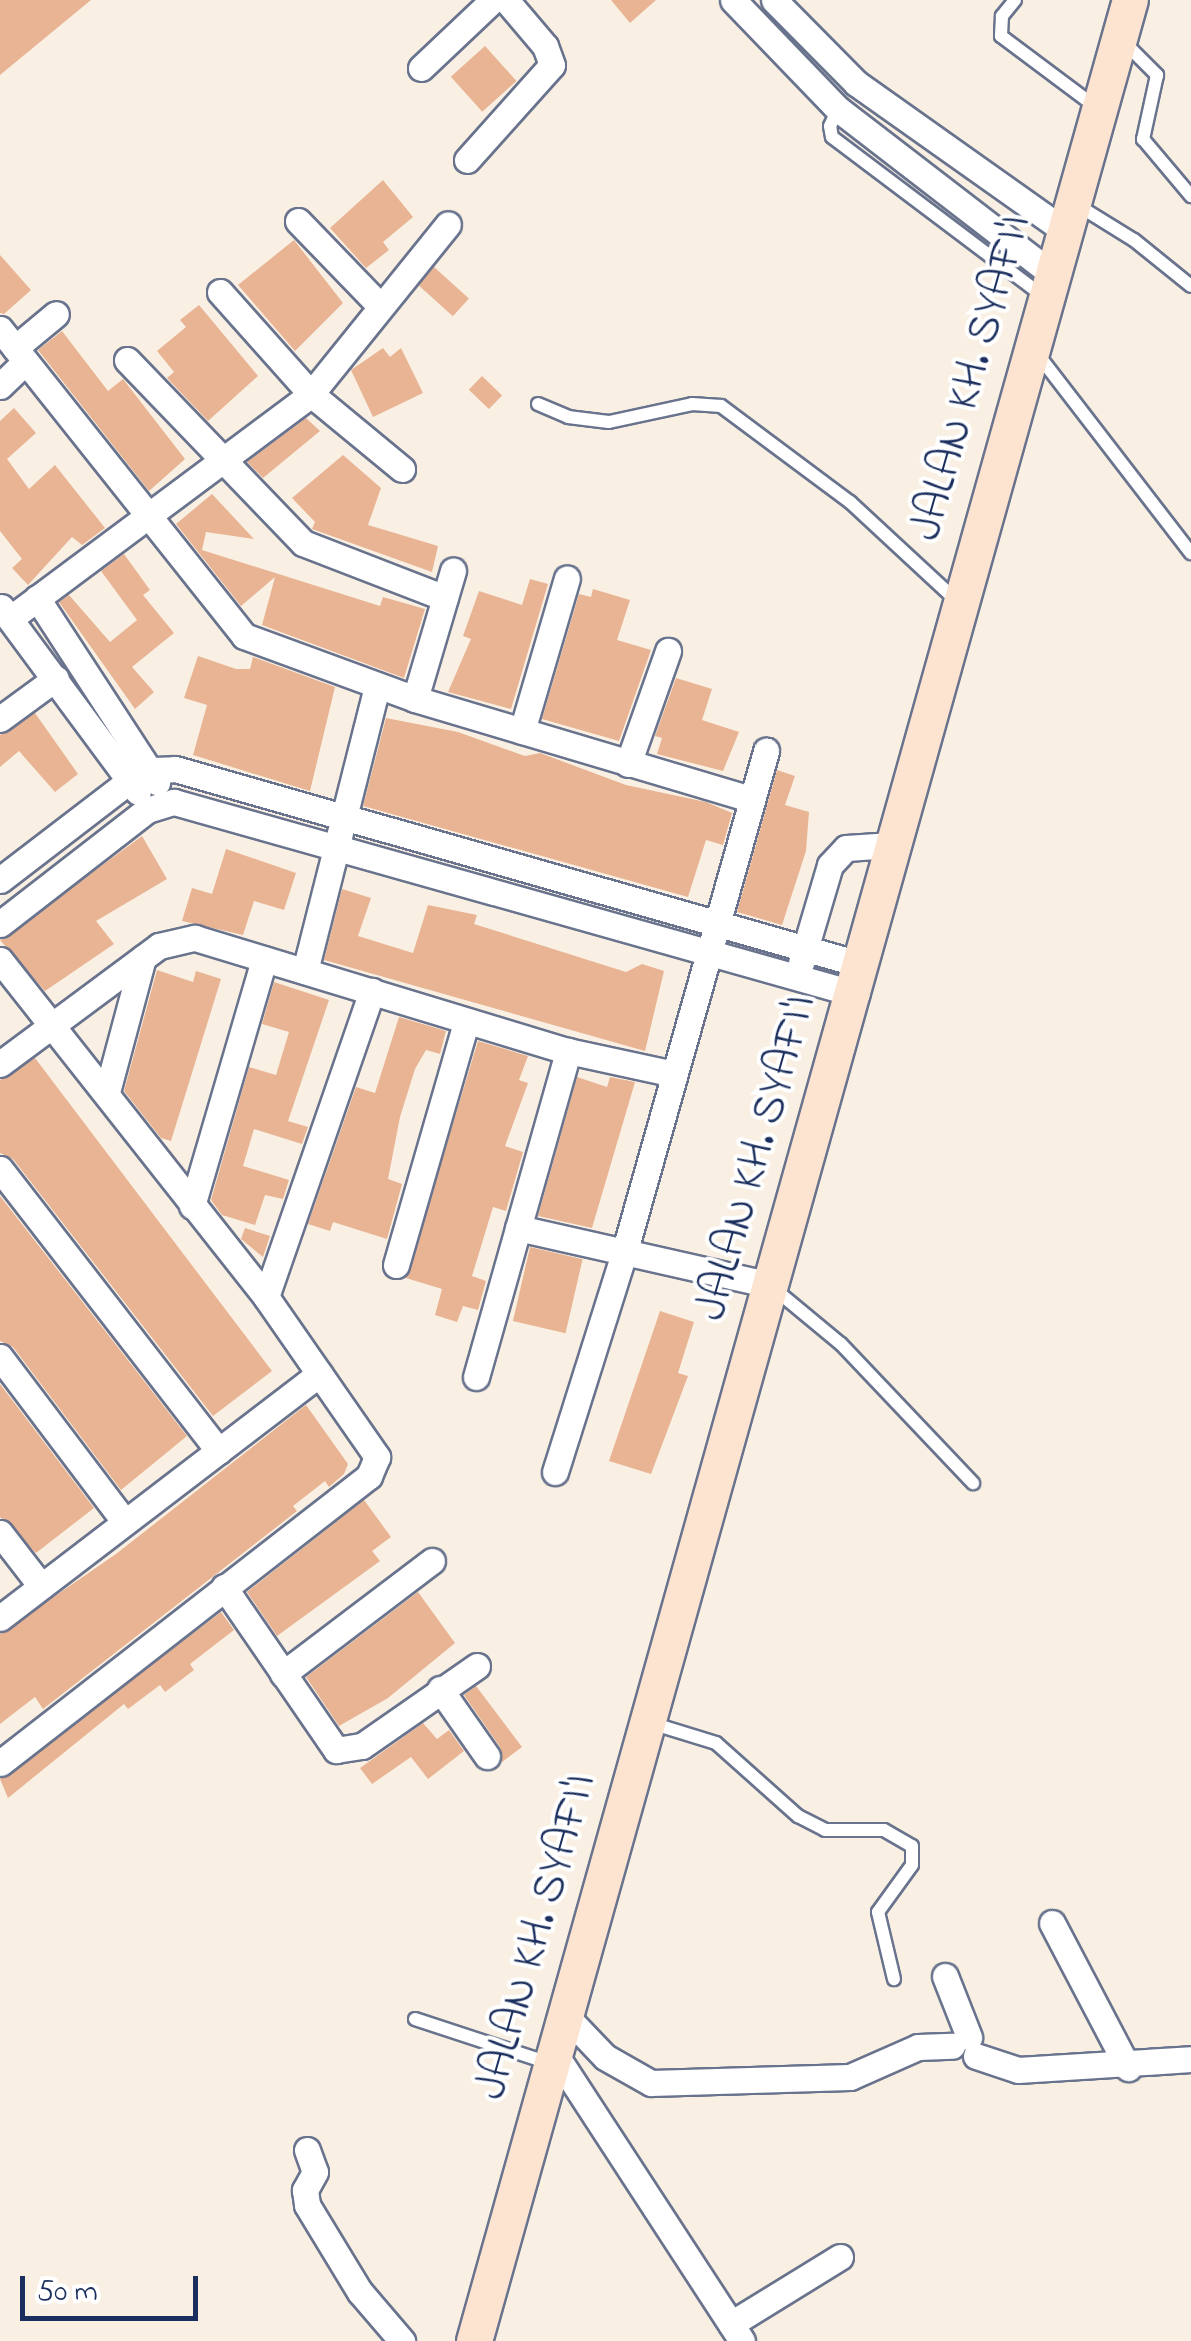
<!DOCTYPE html>
<style>
body{margin:0}
#map{position:relative;width:1191px;height:2341px;overflow:hidden;background:#f9f0e3;font-family:"Indie Flower",sans-serif}
div>[style]{position:absolute}
.building>*{inset:0;background:#e9b494;transform-origin:0 0}
.roads{filter:drop-shadow(2px 0 #69738d) drop-shadow(-2px 0 #69738d) drop-shadow(0 2px #69738d) drop-shadow(0 -2px #69738d)}
.lane>*{height:12px;margin:-6px;padding:0 6px;transform-origin:6px;border-radius:6px;background:#fff}
.street>*{height:25px;margin:-12.5px;padding:0 12.5px;transform-origin:12.5px;border-radius:12.5px;background:#fff}
.secondary>*{height:35px;margin:-17.5px;padding:0 17.5px;transform-origin:17.5px;border-radius:17.5px;background:#fde4d1}
span{translate:-50% -50%;white-space:nowrap;text-align:center;line-height:1.15;-webkit-text-stroke:8px #fff;paint-order:stroke}
.street-label{font-size:45px;color:#1b2f5e}
.scale{position:absolute;left:20px;top:2276px;width:178px;height:45px;box-sizing:border-box;border:5px solid #1b2f5e;border-top:0;padding-left:12px;font-size:30px;line-height:35px;white-space:nowrap;color:#1b2f5e;-webkit-text-stroke:8px #fff;paint-order:stroke}
</style>
<div id="map">
<div class="building">
<div style="clip-path:polygon(0 0,91px 0,0 75px)"></div>
<div style="clip-path:polygon(611px 0,656px 0,630px 23px)"></div>
<div style="left:485px;top:46px;width:47px;height:46px;rotate:48deg"></div>
<div style="clip-path:polygon(383px 180px,413px 217px,383px 242px,389px 250px,366px 268px,330px 228px)"></div>
<div style="clip-path:polygon(294px 240px,343px 303px,295px 351px,238px 285px)"></div>
<div style="clip-path:polygon(0 255px,31px 290px,4px 314px,0 313px)"></div>
<div style="left:434px;top:267px;width:47px;height:24px;rotate:42deg"></div>
<div style="clip-path:polygon(199px 305px,258px 376px,208px 421px,167px 378px,174px 372px,157px 351px,186px 327px,180px 320px)"></div>
<div style="clip-path:polygon(62px 331px,108px 391px,123px 379px,185px 459px,149px 491px,38px 350px)"></div>
<div style="clip-path:polygon(383px 348px,390px 357px,401px 348px,423px 393px,373px 417px,351px 370px)"></div>
<div style="left:482px;top:376px;width:28px;height:19px;rotate:44deg"></div>
<div style="clip-path:polygon(14px 408px,36px 433px,7px 459px,29px 489px,55px 465px,105px 528px,82px 545px,72px 537px,28px 585px,12px 568px,22px 559px,0 531px,0 421px)"></div>
<div style="clip-path:polygon(306px 418px,320px 431px,263px 478px,247px 462px)"></div>
<div style="clip-path:polygon(343px 455px,381px 488px,368px 525px,438px 546px,432px 572px,312px 529px,315px 522px,292px 498px)"></div>
<div style="clip-path:polygon(212px 494px,254px 539px,206px 532px,202px 550px,380px 606px,383px 597px,425px 609px,404px 678px,262px 625px,275px 577px,241px 606px,176px 524px)"></div>
<div style="clip-path:polygon(124px 554px,150px 590px,143px 595px,174px 633px,132px 667px,154px 692px,135px 709px,59px 602px,69px 595px,110px 642px,137px 620px,101px 571px)"></div>
<div style="clip-path:polygon(530px 579px,548px 584px,511px 709px,448px 692px,471px 639px,463px 636px,479px 591px,522px 605px)"></div>
<div style="clip-path:polygon(593px 589px,630px 600px,617px 640px,651px 650px,619px 741px,542px 719px,579px 594px,591px 597px)"></div>
<div style="clip-path:polygon(198px 656px,236px 669px,250px 669px,253px 657px,335px 687px,310px 791px,193px 755px,207px 705px,184px 698px)"></div>
<div style="clip-path:polygon(676px 678px,712px 689px,702px 720px,739px 732px,723px 771px,657px 754px,662px 738px,655px 736px)"></div>
<div style="clip-path:polygon(35px 713px,78px 774px,55px 792px,19px 751px,0 767px,0 735px)"></div>
<div style="clip-path:polygon(386px 718px,458px 732px,525px 756px,540px 753px,626px 785px,706px 802px,732px 813px,723px 845px,706px 840px,688px 897px,363px 806px)"></div>
<div style="clip-path:polygon(777px 770px,795px 776px,785px 805px,809px 812px,806px 851px,782px 925px,737px 912px)"></div>
<div style="clip-path:polygon(142px 836px,167px 879px,96px 921px,114px 944px,45px 991px,0 940px)"></div>
<div style="clip-path:polygon(226px 849px,296px 873px,284px 910px,254px 901px,243px 935px,182px 921px,192px 888px,212px 894px)"></div>
<div style="clip-path:polygon(342px 889px,371px 898px,358px 936px,413px 953px,428px 905px,477px 915px,474px 924px,626px 972px,642px 964px,664px 971px,645px 1051px,324px 960px)"></div>
<div style="clip-path:polygon(157px 970px,193px 982px,196px 971px,221px 979px,171px 1141px,161px 1138px,124px 1091px)"></div>
<div style="clip-path:polygon(274px 982px,329px 1000px,288px 1121px,308px 1127px,302px 1144px,254px 1129px,243px 1166px,289px 1180px,283px 1199px,265px 1195px,255px 1225px,222px 1215px,211px 1200px,249px 1067px,276px 1075px,289px 1032px,262px 1024px)"></div>
<div style="clip-path:polygon(399px 1017px,446px 1031px,440px 1054px,426px 1050px,415px 1069px,400px 1117px,388px 1179px,402px 1184px,387px 1239px,333px 1222px,330px 1231px,308px 1224px,356px 1087px,375px 1093px)"></div>
<div style="clip-path:polygon(478px 1041px,528px 1056px,519px 1080px,528px 1083px,505px 1146px,523px 1152px,506px 1211px,493px 1207px,472px 1276px,486px 1281px,478px 1310px,463px 1306px,457px 1322px,435px 1315px,442px 1289px,406px 1278px)"></div>
<div style="clip-path:polygon(35px 1058px,272px 1371px,213px 1416px,13px 1159px,0 1153px,0 1080px)"></div>
<div style="clip-path:polygon(577px 1077px,607px 1087px,610px 1077px,635px 1082px,592px 1228px,538px 1216px)"></div>
<div style="clip-path:polygon(0 1196px,187px 1436px,121px 1490px,13px 1347px,0 1341px)"></div>
<div style="clip-path:polygon(245px 1228px,270px 1236px,263px 1257px,241px 1239px)"></div>
<div style="left:530px;top:1247px;width:54px;height:76px;rotate:13deg"></div>
<div style="clip-path:polygon(660px 1311px,694px 1322px,678px 1373px,688px 1376px,651px 1474px,609px 1461px)"></div>
<div style="clip-path:polygon(0 1384px,94px 1508px,36px 1553px,0 1517px)"></div>
<div style="clip-path:polygon(306px 1405px,348px 1464px,344px 1474px,329px 1487px,325px 1481px,293px 1506px,297px 1511px,43px 1709px,35px 1697px,0 1724px,0 1634px,116px 1554px)"></div>
<div style="clip-path:polygon(364px 1500px,391px 1537px,372px 1551px,380px 1561px,277px 1636px,247px 1592px)"></div>
<div style="clip-path:polygon(418px 1592px,455px 1643px,388px 1698px,339px 1726px,306px 1677px)"></div>
<div style="clip-path:polygon(221px 1612px,234px 1630px,190px 1664px,194px 1670px,165px 1692px,160px 1685px,128px 1709px,124px 1704px,8px 1798px,0 1779px)"></div>
<div style="clip-path:polygon(476px 1686px,522px 1747px,502px 1762px,500px 1747px,464px 1695px)"></div>
<div style="clip-path:polygon(423px 1723px,437px 1739px,449px 1730px,464px 1751px,428px 1779px,411px 1757px,372px 1784px,360px 1768px)"></div>
</div>
<div class="roads">
<div class="lane">
<div style="left:1015px;top:0;width:21px;rotate:129deg"></div>
<div style="left:1002px;top:16px;width:20px;rotate:93deg"></div>
<div style="left:1001px;top:36px;width:119px;rotate:36.8deg"></div>
<div style="left:1124px;top:42px;width:47px;rotate:45deg"></div>
<div style="left:1157px;top:75px;width:66px;rotate:102.3deg"></div>
<div style="left:1143px;top:139px;width:75px;rotate:49.9deg"></div>
<div style="left:838px;top:109px;width:19px;rotate:115deg"></div>
<div style="left:830px;top:126px;width:11px;rotate:80deg"></div>
<div style="left:832px;top:137px;width:263px;rotate:37deg"></div>
<div style="left:1074px;top:203px;width:70px;rotate:31.7deg"></div>
<div style="left:1134px;top:240px;width:73px;rotate:38.9deg"></div>
<div style="left:1036px;top:352px;width:254px;rotate:52.4deg"></div>
<div style="left:538px;top:404px;width:33px;rotate:23deg"></div>
<div style="left:568px;top:417px;width:41px;rotate:7deg"></div>
<div style="left:609px;top:422px;width:85px;rotate:-12.2deg"></div>
<div style="left:692px;top:404px;width:29px;rotate:4deg"></div>
<div style="left:721px;top:406px;width:161px;rotate:36.7deg"></div>
<div style="left:850px;top:502px;width:146px;rotate:42.8deg"></div>
<div style="left:772px;top:1287px;width:89px;rotate:39.6deg"></div>
<div style="left:841px;top:1344px;width:192px;rotate:46.5deg"></div>
<div style="left:651px;top:1723px;width:68px;rotate:17.1deg"></div>
<div style="left:716px;top:1743px;width:110px;rotate:41.7deg"></div>
<div style="left:798px;top:1816px;width:30px;rotate:27deg"></div>
<div style="left:825px;top:1830px;width:59px"></div>
<div style="left:884px;top:1830px;width:32px;rotate:30deg"></div>
<div style="left:912px;top:1846px;width:19px;rotate:90deg"></div>
<div style="left:912px;top:1865px;width:58px;rotate:125.9deg"></div>
<div style="left:878px;top:1912px;width:69px;rotate:76.6deg"></div>
<div style="left:415px;top:2019px;width:141px;rotate:18.2deg"></div>
</div>
<div class="street">
<div style="left:733px;top:0;width:151px;rotate:46.1deg"></div>
<div style="left:838px;top:109px;width:269px;rotate:37.6deg"></div>
<div style="left:774px;top:0;width:117px;rotate:45.3deg"></div>
<div style="left:856px;top:83px;width:255px;rotate:35.3deg"></div>
<div style="left:421px;top:68px;width:99px;rotate:-43.4deg"></div>
<div style="left:467px;top:160px;width:127px;rotate:-48.2deg"></div>
<div style="left:552px;top:65px;width:20px;rotate:-110deg"></div>
<div style="left:545px;top:46px;width:60px;rotate:-130.3deg"></div>
<div style="left:298px;top:221px;width:118px;rotate:46deg"></div>
<div style="left:220px;top:292px;width:137px;rotate:48.3deg"></div>
<div style="left:311px;top:394px;width:118px;rotate:39.5deg"></div>
<div style="left:0;top:329px;width:392px;rotate:51.5deg"></div>
<div style="left:244px;top:636px;width:182px;rotate:20.2deg"></div>
<div style="left:415px;top:699px;width:351px;rotate:16.6deg"></div>
<div style="left:15px;top:348px;width:53px;rotate:-39.7deg"></div>
<div style="left:127px;top:360px;width:254px;rotate:46.1deg"></div>
<div style="left:303px;top:543px;width:152px;rotate:21.2deg"></div>
<div style="left:0;top:386px;width:35px;rotate:-44deg"></div>
<div style="left:37px;top:598px;width:220px;rotate:56.9deg"></div>
<div style="left:1px;top:607px;width:230px;rotate:53.5deg"></div>
<div style="left:11px;top:618px;width:374px;rotate:-36.7deg"></div>
<div style="left:311px;top:394px;width:218px;rotate:-51.1deg"></div>
<div style="left:415px;top:699px;width:134px;rotate:-73.5deg"></div>
<div style="left:0;top:719px;width:69px;rotate:-36.2deg"></div>
<div style="left:522px;top:731px;width:159px;rotate:-73.6deg"></div>
<div style="left:628px;top:764px;width:120px;rotate:-70.5deg"></div>
<div style="left:0;top:880px;width:158px;rotate:-37.5deg"></div>
<div style="left:125px;top:784px;width:30px;rotate:-27deg"></div>
<div style="left:152px;top:770px;width:23px;rotate:-2deg"></div>
<div style="left:175px;top:769px;width:711px;rotate:15.91deg"></div>
<div style="left:0;top:924px;width:186px;rotate:-37.8deg"></div>
<div style="left:147px;top:810px;width:28px;rotate:-17deg"></div>
<div style="left:174px;top:802px;width:709px;rotate:15.72deg"></div>
<div style="left:0;top:960px;width:429px;rotate:51.7deg"></div>
<div style="left:266px;top:1297px;width:195px;rotate:55.2deg"></div>
<div style="left:377px;top:1457px;width:21px;rotate:113deg"></div>
<div style="left:369px;top:1476px;width:467px;rotate:142.1deg"></div>
<div style="left:801px;top:963px;width:102px;rotate:-73.5deg"></div>
<div style="left:830px;top:865px;width:23px;rotate:-47deg"></div>
<div style="left:846px;top:848px;width:46px;rotate:-3.7deg"></div>
<div style="left:305px;top:971px;width:294px;rotate:-75.8deg"></div>
<div style="left:0;top:1064px;width:198px;rotate:-36.6deg"></div>
<div style="left:159px;top:946px;width:37px;rotate:-13deg"></div>
<div style="left:195px;top:938px;width:390px;rotate:16.9deg"></div>
<div style="left:568px;top:1051px;width:108px;rotate:12.2deg"></div>
<div style="left:107px;top:1092px;width:139px;rotate:-75deg"></div>
<div style="left:0;top:1169px;width:357px;rotate:52.2deg"></div>
<div style="left:192px;top:1206px;width:257px;rotate:-73.7deg"></div>
<div style="left:518px;top:1228px;width:258px;rotate:12.7deg"></div>
<div style="left:396px;top:1265px;width:253px;rotate:-73.9deg"></div>
<div style="left:266px;top:1297px;width:324px;rotate:-70.9deg"></div>
<div style="left:0;top:1357px;width:207px;rotate:52.9deg"></div>
<div style="left:476px;top:1377px;width:339px;rotate:-74.2deg"></div>
<div style="left:555px;top:1472px;width:233px;rotate:-72.5deg"></div>
<div style="left:625px;top:1250px;width:519px;rotate:-74.22deg"></div>
<div style="left:0;top:1533px;width:67px;rotate:52.3deg"></div>
<div style="left:224px;top:1587px;width:198px;rotate:55.5deg"></div>
<div style="left:336px;top:1750px;width:26px;rotate:-9deg"></div>
<div style="left:362px;top:1746px;width:140px;rotate:-34.8deg"></div>
<div style="left:0;top:1618px;width:402px;rotate:-37.4deg"></div>
<div style="left:283px;top:1674px;width:187px;rotate:-37.2deg"></div>
<div style="left:440px;top:1689px;width:82px;rotate:55deg"></div>
<div style="left:1052px;top:1923px;width:164px;rotate:62.3deg"></div>
<div style="left:945px;top:1976px;width:66px;rotate:68.5deg"></div>
<div style="left:564px;top:2014px;width:59px;rotate:46.4deg"></div>
<div style="left:605px;top:2057px;width:53px;rotate:29.5deg"></div>
<div style="left:651px;top:2083px;width:199px;rotate:-1.7deg"></div>
<div style="left:850px;top:2077px;width:74px;rotate:-23.8deg"></div>
<div style="left:918px;top:2047px;width:34px;rotate:-2deg"></div>
<div style="left:553px;top:2051px;width:346px;rotate:56.9deg"></div>
<div style="left:976px;top:2056px;width:44px;rotate:18.4deg"></div>
<div style="left:1018px;top:2070px;width:173px;rotate:-3.6deg"></div>
<div style="left:307px;top:2150px;width:23px;rotate:70deg"></div>
<div style="left:315px;top:2172px;width:21px;rotate:119deg"></div>
<div style="left:305px;top:2190px;width:15px;rotate:82deg"></div>
<div style="left:307px;top:2205px;width:102px;rotate:58.7deg"></div>
<div style="left:360px;top:2292px;width:65px;rotate:49.4deg"></div>
<div style="left:731px;top:2324px;width:128px;rotate:-31.6deg"></div>
</div>
<div class="secondary">
<div style="left:474px;top:2341px;width:2431px;rotate:-74.35deg"></div>
</div>
</div>
<div class="street-label">
<span style="left:973px;top:378px;rotate:-74deg">JALAN KH. SYAFI'I</span>
<span style="left:758px;top:1158px;rotate:-74deg">JALAN KH. SYAFI'I</span>
<span style="left:538px;top:1937px;rotate:-74deg">JALAN KH. SYAFI'I</span>
</div>
<div class="scale">50 m</div>
</div>
